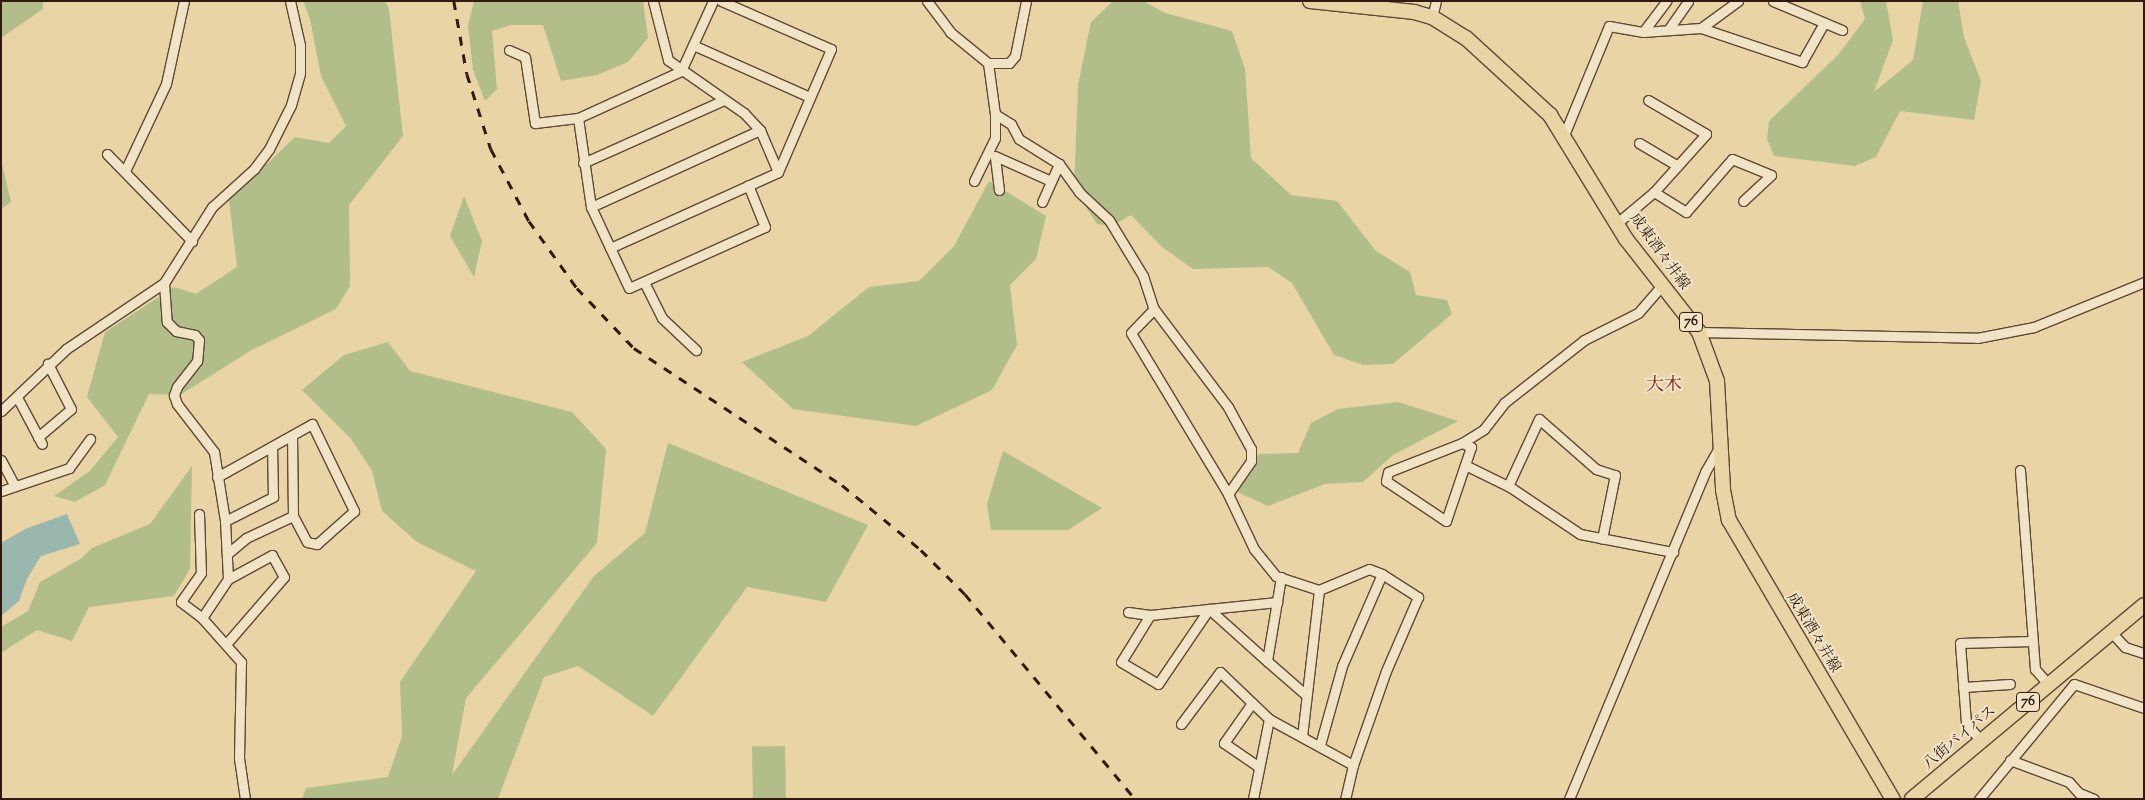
<!DOCTYPE html>
<meta charset="utf-8">
<style>
body{margin:0}
#map{position:relative;width:2145px;height:800px;overflow:hidden;background:#e9d4a6;font-family:"Sorts Mill Goudy","Noto Serif JP",serif}
div>[style]{position:absolute}
.green>*{inset:0;background:#b1be8a;transform-origin:0 0}
.water>*{inset:0;background:#99b7ad}
.roads{filter:drop-shadow(1px 0 #5e4836) drop-shadow(-1px 0 #5e4836) drop-shadow(0 1px #5e4836) drop-shadow(0 -1px #5e4836)}
.street>*{height:9px;margin:-4.5px;padding:0 4.5px;transform-origin:4.5px;border-radius:4.5px;background:#f1e3c5}
.primary>*{height:14px;margin:-7px;padding:0 7px;transform-origin:7px;border-radius:7px;background:#e9d4a6}
.rail>*{height:2.5px;margin-top:-1.25px;transform-origin:0;background:repeating-linear-gradient(90deg,#301a10 0 9px,transparent 0 18px)}
span{translate:-50% -50%;white-space:nowrap;text-align:center;line-height:1.15;-webkit-text-stroke:4px #f1e3c5;paint-order:stroke}
.shield-label span{padding:1px 4px;background:#f1e3c5;border:1px solid;border-radius:4px;-webkit-text-stroke-width:0}
.shield-label{font-size:14px;color:#301a10;font-weight:700}
.street-label{font-size:15px;color:#301a10}
.quarter-label{font-size:18px;color:#7a1f14}
.frame{position:absolute;inset:0;border:2px solid #301a10;pointer-events:none}
</style>
<div id="map">
<div class="green">
<div style="clip-path:polygon(1px 1px,43px 1px,43px 9px,1px 38px)"></div>
<div style="clip-path:polygon(303px 1px,385px 1px,389px 9px,403px 136px,349px 205px,350px 286px,336px 309px,250px 351px,180px 395px,149px 394px,105px 485px,75px 502px,54px 496px,90px 471px,118px 437px,87px 397px,105px 332px,174px 287px,196px 294px,237px 267px,229px 200px,295px 137px,329px 143px,346px 126px,321px 76px,310px 19px)"></div>
<div style="clip-path:polygon(474px 1px,643px 1px,648px 38px,628px 62px,597px 75px,561px 81px,543px 25px,511px 25px,492px 31px,497px 89px,485px 101px,473px 70px,468px 26px)"></div>
<div style="clip-path:polygon(1113px 1px,1143px 1px,1165px 13px,1232px 31px,1245px 69px,1251px 158px,1291px 195px,1337px 201px,1376px 251px,1410px 272px,1416px 295px,1447px 300px,1452px 314px,1393px 364px,1363px 365px,1334px 355px,1292px 283px,1268px 267px,1193px 269px,1162px 247px,1131px 215px,1112px 226px,1097px 224px,1074px 188px,1078px 85px,1091px 22px)"></div>
<div style="clip-path:polygon(1860px 1px,1886px 1px,1893px 40px,1874px 92px,1913px 60px,1923px 1px,1958px 1px,1964px 37px,1981px 81px,1974px 120px,1900px 111px,1876px 157px,1855px 166px,1774px 156px,1767px 139px,1769px 121px,1838px 55px,1865px 19px)"></div>
<div style="clip-path:polygon(1px 160px,11px 202px,1px 209px)"></div>
<div style="clip-path:polygon(989px 181px,1046px 216px,1036px 259px,1010px 285px,1017px 345px,992px 390px,916px 426px,793px 409px,742px 362px,808px 336px,869px 287px,919px 281px,954px 246px)"></div>
<div style="clip-path:polygon(464px 196px,482px 241px,474px 277px,450px 236px)"></div>
<div style="clip-path:polygon(388px 342px,410px 371px,572px 412px,606px 449px,597px 543px,466px 698px,452px 775px,594px 576px,645px 533px,668px 443px,868px 525px,826px 602px,747px 587px,653px 716px,578px 666px,544px 677px,498px 799px,302px 799px,306px 788px,388px 777px,402px 736px,400px 682px,476px 571px,417px 542px,382px 511px,372px 471px,351px 439px,302px 390px,344px 355px)"></div>
<div style="clip-path:polygon(1398px 402px,1458px 421px,1393px 455px,1363px 482px,1325px 484px,1268px 506px,1233px 490px,1259px 454px,1298px 453px,1311px 423px,1338px 409px)"></div>
<div style="clip-path:polygon(1003px 451px,1102px 508px,1068px 530px,991px 530px,987px 504px)"></div>
<div style="clip-path:polygon(192px 466px,190px 569px,174px 596px,89px 607px,72px 641px,37px 630px,1px 653px,1px 627px,28px 611px,40px 582px,82px 558px,92px 548px,150px 524px)"></div>
<div style="left:785px;top:746px;width:53px;height:33px;rotate:89deg"></div>
</div>
<div class="water">
<div style="clip-path:polygon(67px 514px,80px 544px,41px 556px,27px 579px,19px 601px,1px 616px,1px 543px,25px 529px)"></div>
</div>
<div class="roads">
<div class="street">
<div style="left:653px;top:1px;width:61px;rotate:75.7deg"></div>
<div style="left:668px;top:60px;width:93px;rotate:34.9deg"></div>
<div style="left:744px;top:113px;width:23px;rotate:47deg"></div>
<div style="left:760px;top:130px;width:46px;rotate:66.8deg"></div>
<div style="left:927px;top:1px;width:39px;rotate:53deg"></div>
<div style="left:950px;top:32px;width:49px;rotate:39.2deg"></div>
<div style="left:988px;top:63px;width:51px;rotate:82.2deg"></div>
<div style="left:995px;top:114px;width:19px;rotate:32deg"></div>
<div style="left:1011px;top:124px;width:17px;rotate:62deg"></div>
<div style="left:1019px;top:139px;width:47px;rotate:32deg"></div>
<div style="left:1059px;top:164px;width:34px;rotate:54deg"></div>
<div style="left:1079px;top:192px;width:41px;rotate:43deg"></div>
<div style="left:1109px;top:220px;width:66px;rotate:58.7deg"></div>
<div style="left:1143px;top:276px;width:35px;rotate:72deg"></div>
<div style="left:1154px;top:309px;width:123px;rotate:52.9deg"></div>
<div style="left:1228px;top:407px;width:48px;rotate:61.3deg"></div>
<div style="left:1251px;top:449px;width:12px;rotate:90deg"></div>
<div style="left:1251px;top:461px;width:40px;rotate:124.9deg"></div>
<div style="left:1773px;top:1px;width:75px;rotate:22.8deg"></div>
<div style="left:1432px;top:17px;width:16px;rotate:-76deg"></div>
<div style="left:1701px;top:28px;width:107px;rotate:18.6deg"></div>
<div style="left:1802px;top:62px;width:45px;rotate:-60.6deg"></div>
<div style="left:1668px;top:30px;width:35px;rotate:-55deg"></div>
<div style="left:1643px;top:32px;width:39px;rotate:-53deg"></div>
<div style="left:693px;top:45px;width:128px;rotate:24deg"></div>
<div style="left:509px;top:50px;width:17px;rotate:24deg"></div>
<div style="left:525px;top:57px;width:67px;rotate:81.4deg"></div>
<div style="left:535px;top:123px;width:43px;rotate:-6.6deg"></div>
<div style="left:578px;top:118px;width:113px;rotate:-24.5deg"></div>
<div style="left:681px;top:71px;width:77px;rotate:-65.4deg"></div>
<div style="left:988px;top:63px;width:21px"></div>
<div style="left:1009px;top:63px;width:9px;rotate:-49deg"></div>
<div style="left:1015px;top:56px;width:56px;rotate:-78.7deg"></div>
<div style="left:578px;top:118px;width:90px;rotate:81.7deg"></div>
<div style="left:591px;top:207px;width:89px;rotate:64.9deg"></div>
<div style="left:629px;top:288px;width:149px;rotate:-24.2deg"></div>
<div style="left:765px;top:227px;width:45px;rotate:-112deg"></div>
<div style="left:1564px;top:135px;width:118px;rotate:-67.6deg"></div>
<div style="left:1609px;top:26px;width:35px;rotate:10deg"></div>
<div style="left:1643px;top:32px;width:58px;rotate:-3.9deg"></div>
<div style="left:1701px;top:28px;width:46px;rotate:-36.1deg"></div>
<div style="left:1639px;top:143px;width:45px;rotate:30.5deg"></div>
<div style="left:107px;top:154px;width:122px;rotate:45.7deg"></div>
<div style="left:583px;top:163px;width:154px;rotate:-24.1deg"></div>
<div style="left:125px;top:171px;width:96px;rotate:-64.8deg"></div>
<div style="left:166px;top:84px;width:85px;rotate:-77.8deg"></div>
<div style="left:974px;top:181px;width:48px;rotate:-64deg"></div>
<div style="left:995px;top:138px;width:24px;rotate:-90deg"></div>
<div style="left:999px;top:190px;width:34px;rotate:-97deg"></div>
<div style="left:995px;top:156px;width:61px;rotate:24.1deg"></div>
<div style="left:1654px;top:192px;width:38px;rotate:32deg"></div>
<div style="left:1686px;top:212px;width:70px;rotate:-49deg"></div>
<div style="left:1732px;top:159px;width:42px;rotate:22.3deg"></div>
<div style="left:1771px;top:175px;width:38px;rotate:137deg"></div>
<div style="left:1042px;top:202px;width:42px;rotate:-65.9deg"></div>
<div style="left:591px;top:207px;width:186px;rotate:-24.5deg"></div>
<div style="left:1617px;top:223px;width:48px;rotate:-40deg"></div>
<div style="left:1654px;top:192px;width:78px;rotate:-48.1deg"></div>
<div style="left:1706px;top:134px;width:67px;rotate:-149.6deg"></div>
<div style="left:610px;top:248px;width:184px;rotate:-24.3deg"></div>
<div style="left:778px;top:172px;width:134px;rotate:-66.7deg"></div>
<div style="left:831px;top:49px;width:120px;rotate:-156.4deg"></div>
<div style="left:644px;top:282px;width:40px;rotate:63.4deg"></div>
<div style="left:662px;top:318px;width:47px;rotate:43.3deg"></div>
<div style="left:164px;top:283px;width:39px;rotate:86deg"></div>
<div style="left:167px;top:322px;width:13px;rotate:45deg"></div>
<div style="left:176px;top:331px;width:19px;rotate:12deg"></div>
<div style="left:195px;top:335px;width:6px;rotate:51deg"></div>
<div style="left:199px;top:340px;width:21px;rotate:95deg"></div>
<div style="left:197px;top:361px;width:33px;rotate:128deg"></div>
<div style="left:177px;top:387px;width:9px;rotate:111deg"></div>
<div style="left:174px;top:395px;width:9px;rotate:72deg"></div>
<div style="left:177px;top:404px;width:61px;rotate:52.4deg"></div>
<div style="left:214px;top:452px;width:70px;rotate:80.9deg"></div>
<div style="left:225px;top:521px;width:58px;rotate:87deg"></div>
<div style="left:228px;top:579px;width:47px;rotate:123.7deg"></div>
<div style="left:1154px;top:309px;width:33px;rotate:134deg"></div>
<div style="left:1131px;top:333px;width:188px;rotate:58.9deg"></div>
<div style="left:1228px;top:494px;width:61px;rotate:64.7deg"></div>
<div style="left:1254px;top:549px;width:35px;rotate:51deg"></div>
<div style="left:1276px;top:576px;width:45px;rotate:18deg"></div>
<div style="left:1319px;top:590px;width:147px;rotate:96.6deg"></div>
<div style="left:1699px;top:332px;width:278px;rotate:1.2deg"></div>
<div style="left:1977px;top:338px;width:58px;rotate:-10.9deg"></div>
<div style="left:2034px;top:327px;width:119px;rotate:-22.2deg"></div>
<div style="left:17px;top:397px;width:53px;rotate:62deg"></div>
<div style="left:1px;top:411px;width:90px;rotate:-43.6deg"></div>
<div style="left:66px;top:349px;width:118px;rotate:-34deg"></div>
<div style="left:164px;top:283px;width:90px;rotate:-57.7deg"></div>
<div style="left:212px;top:207px;width:57px;rotate:-42.1deg"></div>
<div style="left:254px;top:169px;width:25px;rotate:-53deg"></div>
<div style="left:269px;top:149px;width:49px;rotate:-63.4deg"></div>
<div style="left:291px;top:105px;width:33px;rotate:-74deg"></div>
<div style="left:300px;top:73px;width:28px;rotate:-90deg"></div>
<div style="left:300px;top:45px;width:45px;rotate:-102.8deg"></div>
<div style="left:38px;top:437px;width:43px;rotate:-40.3deg"></div>
<div style="left:71px;top:409px;width:51px;rotate:-117.1deg"></div>
<div style="left:1462px;top:443px;width:26px;rotate:-32deg"></div>
<div style="left:1484px;top:429px;width:33px;rotate:-52deg"></div>
<div style="left:1504px;top:403px;width:102px;rotate:-38.2deg"></div>
<div style="left:1584px;top:340px;width:60px;rotate:-26.6deg"></div>
<div style="left:1638px;top:313px;width:37px;rotate:-49deg"></div>
<div style="left:1462px;top:443px;width:10px;rotate:24deg"></div>
<div style="left:1471px;top:447px;width:78px;rotate:108.7deg"></div>
<div style="left:1446px;top:521px;width:72px;rotate:-146.3deg"></div>
<div style="left:1386px;top:481px;width:9px;rotate:-77deg"></div>
<div style="left:1388px;top:472px;width:79px;rotate:-21.4deg"></div>
<div style="left:1px;top:460px;width:27px;rotate:62deg"></div>
<div style="left:1465px;top:465px;width:50px;rotate:26.1deg"></div>
<div style="left:1510px;top:487px;width:84px;rotate:33.9deg"></div>
<div style="left:1580px;top:534px;width:95px;rotate:11deg"></div>
<div style="left:2020px;top:470px;width:200px;rotate:85.7deg"></div>
<div style="left:2035px;top:669px;width:21px;rotate:49deg"></div>
<div style="left:217px;top:477px;width:109px;rotate:-29.2deg"></div>
<div style="left:312px;top:424px;width:97px;rotate:64.2deg"></div>
<div style="left:354px;top:511px;width:50px;rotate:138.3deg"></div>
<div style="left:317px;top:544px;width:10px;rotate:-169deg"></div>
<div style="left:307px;top:542px;width:30px;rotate:-118deg"></div>
<div style="left:293px;top:516px;width:80px;rotate:-90.7deg"></div>
<div style="left:1508px;top:486px;width:74px;rotate:-65.2deg"></div>
<div style="left:1539px;top:419px;width:76px;rotate:41.3deg"></div>
<div style="left:1596px;top:469px;width:20px;rotate:18deg"></div>
<div style="left:1615px;top:475px;width:65px;rotate:101.5deg"></div>
<div style="left:1px;top:491px;width:72px;rotate:-18.7deg"></div>
<div style="left:69px;top:468px;width:36px;rotate:-54deg"></div>
<div style="left:199px;top:514px;width:59px;rotate:88.1deg"></div>
<div style="left:201px;top:573px;width:35px;rotate:125deg"></div>
<div style="left:181px;top:602px;width:26px;rotate:37deg"></div>
<div style="left:202px;top:618px;width:59px;rotate:48.4deg"></div>
<div style="left:241px;top:662px;width:96px;rotate:91.2deg"></div>
<div style="left:239px;top:758px;width:41px;rotate:81.7deg"></div>
<div style="left:225px;top:521px;width:54px;rotate:-26.6deg"></div>
<div style="left:273px;top:497px;width:50px;rotate:-91.1deg"></div>
<div style="left:227px;top:554px;width:25px;rotate:-40deg"></div>
<div style="left:246px;top:538px;width:52px;rotate:-25.1deg"></div>
<div style="left:1281px;top:577px;width:85px;rotate:99.5deg"></div>
<div style="left:1267px;top:661px;width:50px;rotate:41deg"></div>
<div style="left:1319px;top:590px;width:54px;rotate:-22.8deg"></div>
<div style="left:1369px;top:569px;width:14px;rotate:21deg"></div>
<div style="left:1128px;top:612px;width:22px;rotate:8deg"></div>
<div style="left:1150px;top:615px;width:128px;rotate:-5.8deg"></div>
<div style="left:1150px;top:615px;width:55px;rotate:121.7deg"></div>
<div style="left:1121px;top:662px;width:43px;rotate:30.7deg"></div>
<div style="left:1158px;top:684px;width:91px;rotate:-55.8deg"></div>
<div style="left:1209px;top:609px;width:78px;rotate:41.9deg"></div>
<div style="left:2111px;top:632px;width:21px;rotate:47deg"></div>
<div style="left:2125px;top:647px;width:20px;rotate:18deg"></div>
<div style="left:227px;top:643px;width:87px;rotate:-49.2deg"></div>
<div style="left:284px;top:577px;width:25px;rotate:-119deg"></div>
<div style="left:272px;top:555px;width:50px;rotate:151.4deg"></div>
<div style="left:1963px;top:687px;width:47px;rotate:-3.7deg"></div>
<div style="left:1252px;top:703px;width:49px;rotate:125deg"></div>
<div style="left:1224px;top:743px;width:42px;rotate:34.4deg"></div>
<div style="left:1181px;top:724px;width:65px;rotate:-53.1deg"></div>
<div style="left:1220px;top:672px;width:68px;rotate:43.8deg"></div>
<div style="left:1269px;top:719px;width:96px;rotate:28.7deg"></div>
<div style="left:1981px;top:741px;width:23px;rotate:-130deg"></div>
<div style="left:1966px;top:723px;width:80px;rotate:-94.3deg"></div>
<div style="left:1960px;top:643px;width:72px;rotate:-1.6deg"></div>
<div style="left:1320px;top:745px;width:82px;rotate:-74.4deg"></div>
<div style="left:1342px;top:666px;width:100px;rotate:-66.5deg"></div>
<div style="left:1382px;top:574px;width:43px;rotate:32.6deg"></div>
<div style="left:1418px;top:597px;width:81px;rotate:113.4deg"></div>
<div style="left:1386px;top:671px;width:100px;rotate:109.3deg"></div>
<div style="left:1353px;top:765px;width:35px;rotate:103deg"></div>
<div style="left:2010px;top:760px;width:63px;rotate:20.4deg"></div>
<div style="left:2069px;top:782px;width:15px;rotate:48deg"></div>
<div style="left:2079px;top:793px;width:16px;rotate:22deg"></div>
<div style="left:1253px;top:799px;width:82px;rotate:-78.7deg"></div>
<div style="left:1569px;top:799px;width:354px;rotate:-67.4deg"></div>
<div style="left:1705px;top:472px;width:30px;rotate:-60deg"></div>
<div style="left:1979px;top:799px;width:149px;rotate:-50.4deg"></div>
<div style="left:2074px;top:684px;width:74px;rotate:18.9deg"></div>
</div>
<div class="primary">
<div style="left:1310px;top:1px;width:105px;rotate:6deg"></div>
<div style="left:1414px;top:12px;width:19px;rotate:16deg"></div>
<div style="left:1432px;top:17px;width:40px;rotate:32deg"></div>
<div style="left:1466px;top:38px;width:114px;rotate:42.5deg"></div>
<div style="left:1550px;top:115px;width:145px;rotate:58.5deg"></div>
<div style="left:1626px;top:239px;width:118px;rotate:51.9deg"></div>
<div style="left:1699px;top:332px;width:52px;rotate:69.8deg"></div>
<div style="left:1717px;top:381px;width:109px;rotate:86.8deg"></div>
<div style="left:1723px;top:490px;width:31px;rotate:79deg"></div>
<div style="left:1729px;top:520px;width:324px;rotate:59.6deg"></div>
<div style="left:1912px;top:799px;width:302px;rotate:-39.9deg"></div>
</div>
</div>
<div class="rail">
<div style="left:454px;top:1px;width:74px;rotate:79.9deg"></div>
<div style="left:467px;top:74px;width:79px;rotate:72.3deg"></div>
<div style="left:491px;top:149px;width:81px;rotate:62.2deg"></div>
<div style="left:529px;top:221px;width:82px;rotate:54.4deg"></div>
<div style="left:577px;top:288px;width:83px;rotate:46.5deg"></div>
<div style="left:634px;top:348px;width:249px;rotate:33.4deg"></div>
<div style="left:842px;top:485px;width:102px;rotate:39.4deg"></div>
<div style="left:921px;top:550px;width:62px;rotate:45deg"></div>
<div style="left:965px;top:594px;width:266px;rotate:50.3deg"></div>
</div>
<div class="shield-label">
<span style="left:1691px;top:322px">76</span>
<span style="left:2028px;top:702px">76</span>
</div>
<div class="street-label">
<span style="left:1659px;top:252px;rotate:54deg">成東酒々井線</span>
<span style="left:1813px;top:633px;rotate:59deg">成東酒々井線</span>
<span style="left:1960px;top:738px;rotate:-40deg">八街バイパス</span>
</div>
<div class="quarter-label">
<span style="left:1664px;top:386px">大木</span>
</div>
<div class="frame"></div>
</div>
